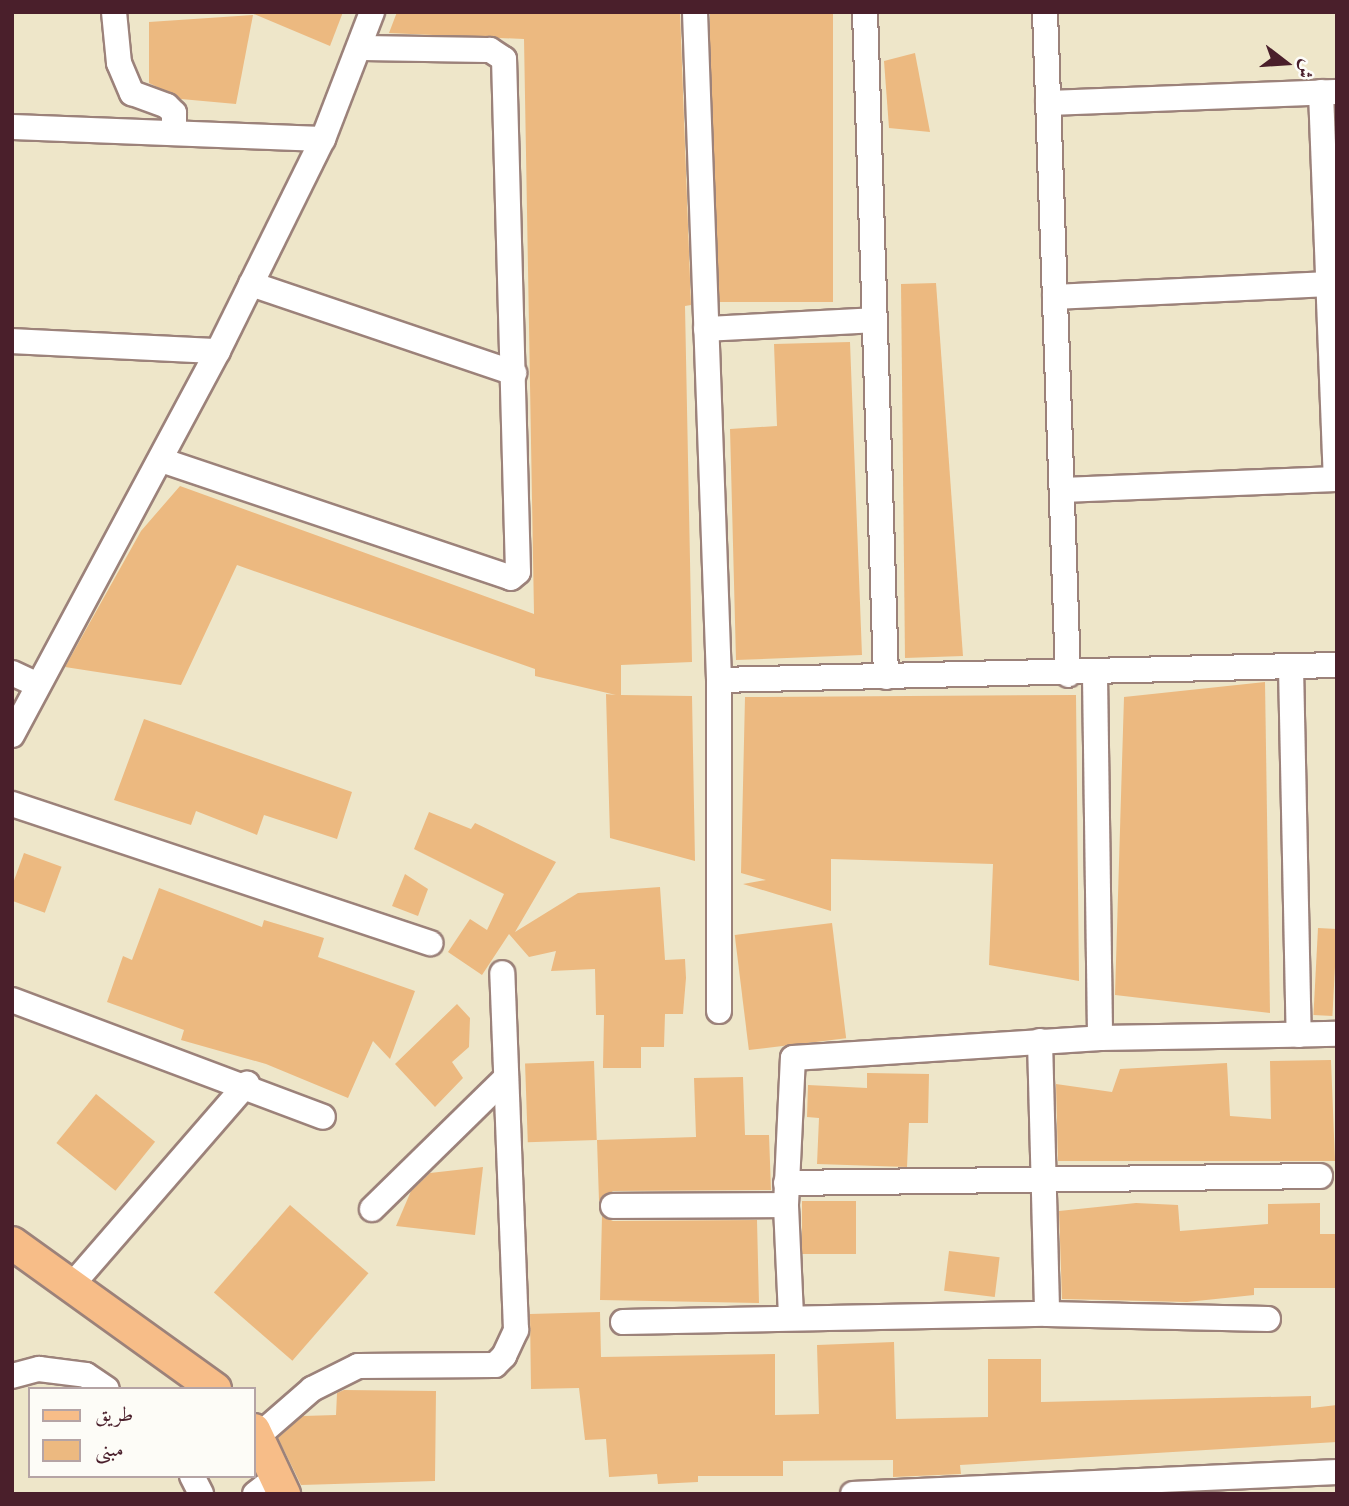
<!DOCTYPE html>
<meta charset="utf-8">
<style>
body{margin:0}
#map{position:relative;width:1349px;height:1506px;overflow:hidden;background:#eee6c9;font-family:"Libre Bodoni",Amiri,serif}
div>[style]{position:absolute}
.building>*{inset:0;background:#ecb980;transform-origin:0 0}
.roads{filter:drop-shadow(2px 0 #9c827a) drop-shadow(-2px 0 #9c827a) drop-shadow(0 2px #9c827a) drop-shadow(0 -2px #9c827a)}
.minor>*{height:24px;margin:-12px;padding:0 12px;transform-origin:12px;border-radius:12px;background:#fff}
.major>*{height:32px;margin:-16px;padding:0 16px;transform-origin:16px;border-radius:16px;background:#f7bd88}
span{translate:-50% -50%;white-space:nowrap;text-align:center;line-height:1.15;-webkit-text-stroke:5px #fdfcf7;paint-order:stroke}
.frame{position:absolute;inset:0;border:14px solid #4a1f2b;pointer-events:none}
.legend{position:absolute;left:28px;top:1387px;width:228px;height:91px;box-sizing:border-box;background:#fdfcf7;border:2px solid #b5a4a5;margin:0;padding:9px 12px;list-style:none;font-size:21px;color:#4a1f2b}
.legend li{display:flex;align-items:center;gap:14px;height:35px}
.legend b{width:35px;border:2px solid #b5a4a5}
.north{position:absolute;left:1251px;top:28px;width:70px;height:70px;-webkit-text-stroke:5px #fdfcf7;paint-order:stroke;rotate:107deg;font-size:19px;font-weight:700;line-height:28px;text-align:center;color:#4a1f2b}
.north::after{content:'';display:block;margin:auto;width:24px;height:32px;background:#4a1f2b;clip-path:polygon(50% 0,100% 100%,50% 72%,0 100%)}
</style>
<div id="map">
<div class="building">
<div style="clip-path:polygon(249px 12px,343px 12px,330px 46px)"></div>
<div style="clip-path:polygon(397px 12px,680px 12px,691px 305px,685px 306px,692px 662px,621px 665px,621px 695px,692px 696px,695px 861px,610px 838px,606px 694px,616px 695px,535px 676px,535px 669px,237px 565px,181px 685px,65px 667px,141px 531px,180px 486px,534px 614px,524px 39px,389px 33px)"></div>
<div style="left:710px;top:12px;width:123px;height:290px"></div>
<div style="clip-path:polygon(253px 15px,236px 104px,181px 99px,149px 83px,149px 22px)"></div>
<div style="clip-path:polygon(915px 53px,930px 132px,889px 128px,884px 61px)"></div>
<div style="clip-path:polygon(936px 283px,963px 656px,905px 658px,901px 284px)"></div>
<div style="clip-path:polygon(850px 342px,862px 655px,736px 660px,730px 429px,777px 426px,774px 344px)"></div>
<div style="clip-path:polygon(1265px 682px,1270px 1013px,1115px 995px,1124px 697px)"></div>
<div style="clip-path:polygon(1076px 695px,1079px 981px,989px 965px,993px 864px,831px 859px,831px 911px,743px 884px,766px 880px,741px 873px,745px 697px)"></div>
<div style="clip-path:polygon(144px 719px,352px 792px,337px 839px,264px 815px,257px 835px,196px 811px,191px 825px,114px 800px)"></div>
<div style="clip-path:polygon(429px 812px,471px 829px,475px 823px,556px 862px,515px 932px,578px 893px,660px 887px,665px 960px,685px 959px,686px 978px,683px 1014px,665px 1014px,664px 1047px,641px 1047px,641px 1068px,603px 1068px,604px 1015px,596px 1015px,595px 969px,551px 971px,556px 951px,529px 957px,509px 934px,482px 975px,448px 952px,470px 919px,487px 930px,504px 894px,414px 849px)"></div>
<div style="left:24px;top:853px;width:40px;height:49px;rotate:20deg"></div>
<div style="clip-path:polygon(405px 874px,428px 889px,418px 916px,392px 906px)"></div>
<div style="clip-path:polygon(159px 888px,262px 927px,264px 920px,324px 938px,318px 957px,415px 991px,390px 1059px,373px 1041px,348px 1098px,266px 1064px,181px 1040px,184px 1030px,107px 1002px,123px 956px,132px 960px)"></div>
<div style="left:832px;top:923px;width:116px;height:98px;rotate:83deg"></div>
<div style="left:1318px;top:928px;width:19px;height:87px;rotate:3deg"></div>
<div style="clip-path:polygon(457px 1004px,470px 1018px,469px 1047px,452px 1062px,463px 1078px,435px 1107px,395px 1064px)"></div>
<div style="clip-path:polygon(1331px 1060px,1335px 1161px,1058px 1161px,1056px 1084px,1112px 1092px,1120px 1069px,1227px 1063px,1230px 1116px,1271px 1119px,1270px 1061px)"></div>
<div style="left:594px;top:1061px;width:79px;height:69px;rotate:88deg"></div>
<div style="clip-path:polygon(867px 1073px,929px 1074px,928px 1123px,909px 1123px,907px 1167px,817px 1164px,819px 1118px,807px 1117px,808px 1085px,867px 1088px)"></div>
<div style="clip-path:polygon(743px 1077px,745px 1135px,769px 1135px,771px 1190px,613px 1191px,599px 1201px,597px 1140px,696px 1137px,694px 1078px)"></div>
<div style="left:96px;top:1094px;width:76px;height:63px;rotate:39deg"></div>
<div style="clip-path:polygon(483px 1167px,475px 1235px,396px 1226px,411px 1191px,430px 1173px)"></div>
<div style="left:856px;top:1201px;width:53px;height:54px;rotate:90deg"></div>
<div style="clip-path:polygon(1136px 1203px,1178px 1205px,1180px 1231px,1268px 1224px,1268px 1204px,1320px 1203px,1320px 1234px,1337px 1234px,1337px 1288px,1254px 1288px,1254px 1295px,1187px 1302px,1062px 1299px,1059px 1211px)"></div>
<div style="left:290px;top:1205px;width:104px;height:116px;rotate:41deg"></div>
<div style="clip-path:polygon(602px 1216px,613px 1221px,757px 1220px,759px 1303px,600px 1300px)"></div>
<div style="left:949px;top:1251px;width:51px;height:40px;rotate:7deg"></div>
<div style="clip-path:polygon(600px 1312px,601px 1357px,775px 1354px,775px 1415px,819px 1414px,817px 1345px,894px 1342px,896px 1419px,988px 1417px,988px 1359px,1041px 1359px,1041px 1402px,1311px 1396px,1311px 1408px,1337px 1405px,1337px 1442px,960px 1465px,961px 1474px,893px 1477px,893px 1460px,783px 1461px,783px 1476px,698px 1476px,698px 1482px,658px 1484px,657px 1474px,609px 1477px,606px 1439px,585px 1440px,579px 1388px,531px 1389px,530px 1314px)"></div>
<div style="clip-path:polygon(344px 1390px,436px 1391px,435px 1481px,301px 1485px,278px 1438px,303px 1416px,336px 1415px,337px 1393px)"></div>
</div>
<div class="roads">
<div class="minor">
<div style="left:114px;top:12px;width:51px;rotate:84.4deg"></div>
<div style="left:119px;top:63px;width:33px;rotate:67deg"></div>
<div style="left:132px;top:93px;width:37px;rotate:20deg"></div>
<div style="left:167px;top:106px;width:10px;rotate:45deg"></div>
<div style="left:174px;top:113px;width:20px;rotate:90deg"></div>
<div style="left:695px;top:12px;width:668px;rotate:87.94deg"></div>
<div style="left:719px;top:680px;width:331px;rotate:90deg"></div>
<div style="left:865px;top:12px;width:665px;rotate:88.19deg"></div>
<div style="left:1045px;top:12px;width:663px;rotate:88.01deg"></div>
<div style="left:1321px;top:92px;width:387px;rotate:87.8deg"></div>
<div style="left:1048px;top:103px;width:288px;rotate:-2.2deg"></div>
<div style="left:12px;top:127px;width:311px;rotate:2.2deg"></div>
<div style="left:251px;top:284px;width:278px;rotate:18.7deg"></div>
<div style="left:1055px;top:297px;width:273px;rotate:-2.7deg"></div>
<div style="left:706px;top:329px;width:169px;rotate:-3deg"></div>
<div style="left:12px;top:341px;width:206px;rotate:2.8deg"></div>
<div style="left:161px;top:460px;width:369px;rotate:18.6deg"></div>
<div style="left:511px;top:578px;width:9px;rotate:-41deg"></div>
<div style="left:518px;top:572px;width:513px;rotate:-91.56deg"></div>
<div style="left:504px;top:59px;width:17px;rotate:-147deg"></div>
<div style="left:490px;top:50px;width:130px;rotate:-179.1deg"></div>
<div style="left:1062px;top:490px;width:275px;rotate:-2.3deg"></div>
<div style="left:1291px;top:667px;width:368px;rotate:88.8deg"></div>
<div style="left:12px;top:673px;width:26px;rotate:25deg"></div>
<div style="left:1095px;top:675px;width:363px;rotate:89.2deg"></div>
<div style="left:719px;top:680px;width:618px;rotate:-1.39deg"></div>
<div style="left:12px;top:735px;width:436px;rotate:-61.8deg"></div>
<div style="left:218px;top:351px;width:237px;rotate:-63.7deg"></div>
<div style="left:323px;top:139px;width:136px;rotate:-68.9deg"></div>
<div style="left:12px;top:804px;width:441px;rotate:18.4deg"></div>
<div style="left:12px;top:1000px;width:332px;rotate:20.6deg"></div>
<div style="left:1040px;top:1041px;width:273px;rotate:88.5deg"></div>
<div style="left:786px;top:1183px;width:534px;rotate:-0.75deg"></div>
<div style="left:613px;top:1206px;width:173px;rotate:-0.3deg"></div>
<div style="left:372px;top:1209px;width:187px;rotate:-44.4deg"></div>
<div style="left:72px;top:1285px;width:267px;rotate:-49deg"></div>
<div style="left:791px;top:1316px;width:111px;rotate:-92.6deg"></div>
<div style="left:786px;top:1205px;width:147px;rotate:-87.3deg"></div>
<div style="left:793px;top:1058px;width:308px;rotate:-3.7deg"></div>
<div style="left:1100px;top:1038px;width:237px;rotate:-1deg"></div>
<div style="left:623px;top:1322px;width:424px;rotate:-1.1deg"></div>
<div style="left:1047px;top:1314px;width:221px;rotate:1.3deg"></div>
<div style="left:12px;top:1376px;width:28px;rotate:-15deg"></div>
<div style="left:39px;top:1369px;width:47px;rotate:7.3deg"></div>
<div style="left:86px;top:1375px;width:25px;rotate:34deg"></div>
<div style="left:258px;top:1436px;width:72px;rotate:-41deg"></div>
<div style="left:312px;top:1389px;width:51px;rotate:-26.6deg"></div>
<div style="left:358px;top:1366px;width:137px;rotate:-0.4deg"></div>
<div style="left:495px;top:1365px;width:13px;rotate:-45deg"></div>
<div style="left:504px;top:1356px;width:29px;rotate:-65deg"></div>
<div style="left:516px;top:1330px;width:357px;rotate:-92.2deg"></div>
<div style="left:192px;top:1476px;width:20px;rotate:63deg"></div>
<div style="left:255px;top:1494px;width:29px;rotate:-38deg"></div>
<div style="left:853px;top:1494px;width:484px;rotate:-2.6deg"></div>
</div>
<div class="major">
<div style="left:12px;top:1243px;width:250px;rotate:35.7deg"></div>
<div style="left:254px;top:1430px;width:71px;rotate:64.9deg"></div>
</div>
</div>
<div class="frame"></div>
<ul class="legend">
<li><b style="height:9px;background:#f7bd88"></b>طريق</li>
<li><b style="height:19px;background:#ecb980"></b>مبنى</li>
</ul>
<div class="north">ش</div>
</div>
